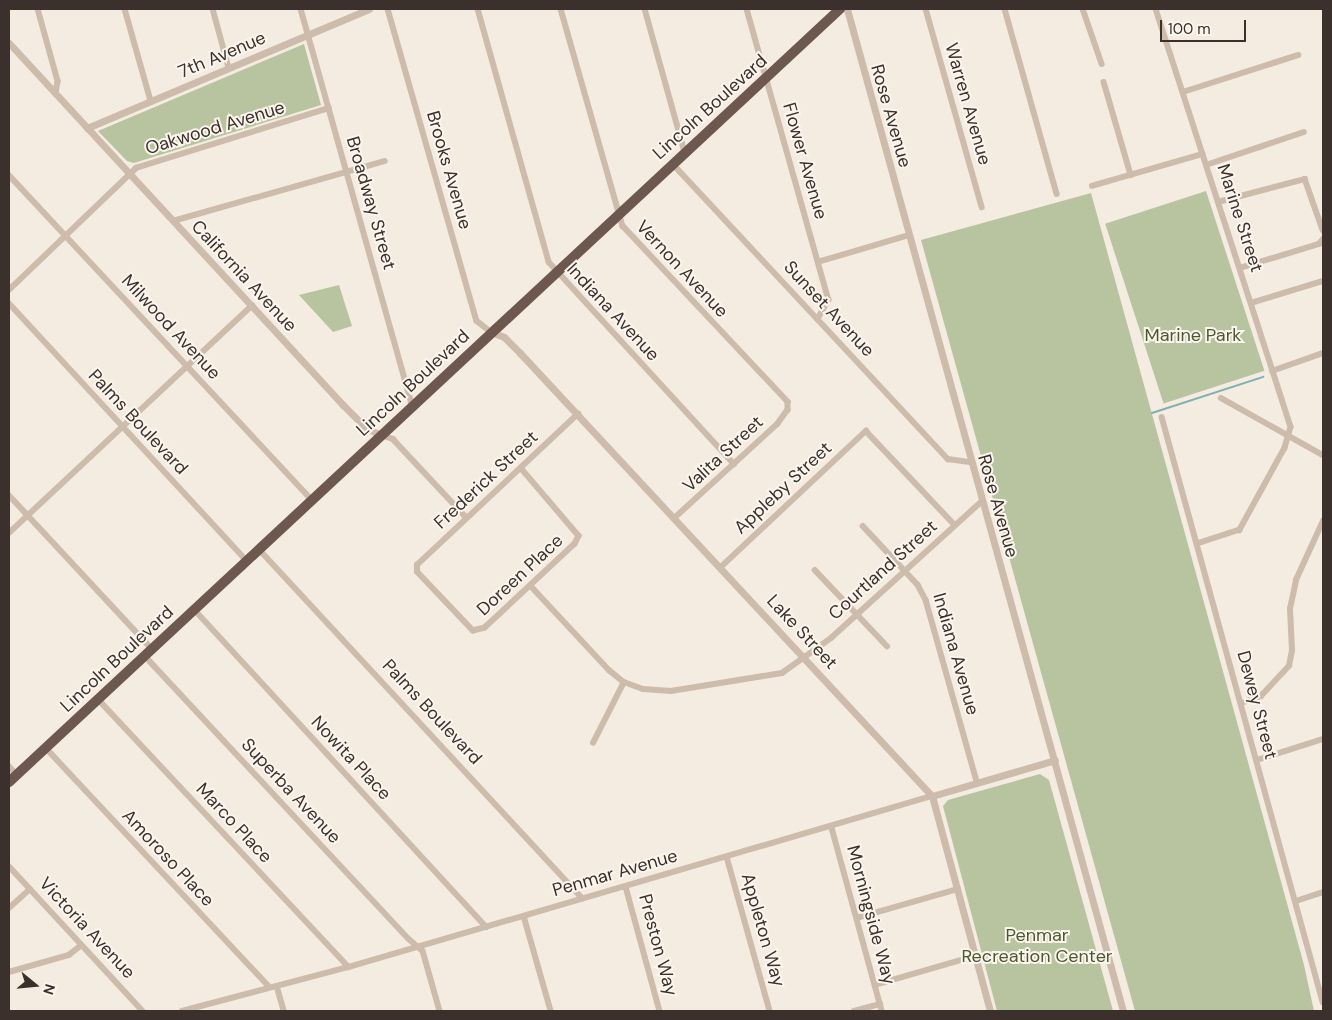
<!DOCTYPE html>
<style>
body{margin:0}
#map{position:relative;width:1332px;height:1020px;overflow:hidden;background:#f4ebe1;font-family:"DM Sans",sans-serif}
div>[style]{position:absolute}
.green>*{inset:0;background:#b8c4a0;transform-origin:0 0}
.stream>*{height:2px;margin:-1px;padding:0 1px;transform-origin:1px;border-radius:1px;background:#7fb0b2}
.minor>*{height:5.5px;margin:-2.75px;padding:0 2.75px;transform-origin:2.75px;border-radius:2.75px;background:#cdbbac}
.tertiary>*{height:7px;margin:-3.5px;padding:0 3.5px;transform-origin:3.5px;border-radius:3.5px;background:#cdbbac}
.trunk>*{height:10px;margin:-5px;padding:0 5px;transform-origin:5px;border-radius:5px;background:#6c584f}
span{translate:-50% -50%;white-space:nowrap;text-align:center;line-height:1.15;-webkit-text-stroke:4px #fbf5ee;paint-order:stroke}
.street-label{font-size:18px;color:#3b302b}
.park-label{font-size:18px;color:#4a5a2e}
.frame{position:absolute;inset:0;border:10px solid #3b302b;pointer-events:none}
.north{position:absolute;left:10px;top:960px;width:50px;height:50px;-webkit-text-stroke:4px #fbf5ee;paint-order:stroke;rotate:107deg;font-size:14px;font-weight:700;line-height:20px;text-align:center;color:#3b302b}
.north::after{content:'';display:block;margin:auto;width:18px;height:22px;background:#3b302b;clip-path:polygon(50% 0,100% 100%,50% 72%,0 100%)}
.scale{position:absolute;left:1160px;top:20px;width:86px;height:22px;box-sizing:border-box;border:2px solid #3b302b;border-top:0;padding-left:6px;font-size:15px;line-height:18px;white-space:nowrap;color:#3b302b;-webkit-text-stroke:4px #fbf5ee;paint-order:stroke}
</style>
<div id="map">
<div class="green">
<div style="clip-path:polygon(304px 44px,321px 105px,134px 163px,127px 161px,98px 131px)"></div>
<div style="left:1206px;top:191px;width:189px;height:106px;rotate:72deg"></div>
<div style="clip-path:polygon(1091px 193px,1304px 965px,1314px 1011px,1135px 1011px,921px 240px)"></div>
<div style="clip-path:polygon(339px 285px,352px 326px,333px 332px,299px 295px)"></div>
<div style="clip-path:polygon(1040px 774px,1049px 780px,1113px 1011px,997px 1011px,943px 806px,948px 800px)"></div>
</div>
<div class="stream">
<div style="left:1152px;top:413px;width:117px;rotate:-18deg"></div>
</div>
<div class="minor">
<div style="left:38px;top:9px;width:75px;rotate:74.5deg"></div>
<div style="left:58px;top:81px;width:13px;rotate:99deg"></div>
<div style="left:125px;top:9px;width:96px;rotate:74.2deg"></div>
<div style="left:213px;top:9px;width:61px;rotate:74.8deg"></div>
<div style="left:301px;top:9px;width:411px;rotate:74.3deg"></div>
<div style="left:388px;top:9px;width:324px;rotate:74.1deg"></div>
<div style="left:477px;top:321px;width:18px;rotate:38deg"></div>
<div style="left:478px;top:9px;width:263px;rotate:74.3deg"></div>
<div style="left:549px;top:262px;width:274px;rotate:47.5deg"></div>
<div style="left:561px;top:9px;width:226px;rotate:74.1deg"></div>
<div style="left:623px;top:226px;width:241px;rotate:46.8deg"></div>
<div style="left:788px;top:402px;width:8px;rotate:90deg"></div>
<div style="left:788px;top:410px;width:17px;rotate:126deg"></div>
<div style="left:778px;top:424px;width:139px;rotate:137.6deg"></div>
<div style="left:645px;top:9px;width:148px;rotate:74.4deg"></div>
<div style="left:747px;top:9px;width:302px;rotate:74.3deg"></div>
<div style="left:829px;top:300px;width:22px;rotate:120deg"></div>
<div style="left:926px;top:9px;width:206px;rotate:74.2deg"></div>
<div style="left:1005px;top:9px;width:192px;rotate:74.3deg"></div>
<div style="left:1083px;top:9px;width:58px;rotate:70.9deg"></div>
<div style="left:1156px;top:9px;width:439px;rotate:72.1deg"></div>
<div style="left:1291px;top:427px;width:22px;rotate:106deg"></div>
<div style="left:1285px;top:448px;width:94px;rotate:118.8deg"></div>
<div style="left:1240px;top:530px;width:45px;rotate:162deg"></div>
<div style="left:1104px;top:82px;width:97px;rotate:73.8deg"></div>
<div style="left:1183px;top:92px;width:121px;rotate:-17.8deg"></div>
<div style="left:672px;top:163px;width:405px;rotate:47deg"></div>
<div style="left:948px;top:459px;width:22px;rotate:8deg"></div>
<div style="left:1206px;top:165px;width:103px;rotate:-18.6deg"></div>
<div style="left:9px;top:175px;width:444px;rotate:47deg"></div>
<div style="left:1092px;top:186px;width:115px;rotate:-16.2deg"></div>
<div style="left:1218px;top:202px;width:90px;rotate:-14.8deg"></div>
<div style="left:1305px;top:179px;width:54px;rotate:70.6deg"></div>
<div style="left:173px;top:221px;width:220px;rotate:-15.8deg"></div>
<div style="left:818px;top:262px;width:95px;rotate:-16.5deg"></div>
<div style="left:1240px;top:268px;width:83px;rotate:-16.9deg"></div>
<div style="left:1319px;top:244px;width:6px;rotate:-51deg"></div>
<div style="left:9px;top:290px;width:176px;rotate:-43.8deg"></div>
<div style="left:136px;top:168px;width:202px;rotate:-17.3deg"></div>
<div style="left:9px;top:303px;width:350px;rotate:47.3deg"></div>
<div style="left:1251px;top:303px;width:75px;rotate:-17deg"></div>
<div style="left:1272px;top:371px;width:54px;rotate:-19.4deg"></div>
<div style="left:1221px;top:398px;width:117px;rotate:29.2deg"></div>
<div style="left:1162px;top:417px;width:607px;rotate:74.61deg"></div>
<div style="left:381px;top:435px;width:13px;rotate:18deg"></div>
<div style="left:393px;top:439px;width:107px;rotate:46.9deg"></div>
<div style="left:521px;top:468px;width:89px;rotate:49.5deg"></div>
<div style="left:579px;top:536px;width:9px;rotate:117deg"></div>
<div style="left:575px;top:544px;width:123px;rotate:137deg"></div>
<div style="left:485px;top:628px;width:12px;rotate:166deg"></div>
<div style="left:473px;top:631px;width:81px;rotate:-133.5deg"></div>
<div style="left:417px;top:572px;width:7px;rotate:-90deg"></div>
<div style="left:417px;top:565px;width:221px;rotate:-43.2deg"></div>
<div style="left:9px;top:495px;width:209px;rotate:47.1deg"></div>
<div style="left:863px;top:526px;width:81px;rotate:47deg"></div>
<div style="left:918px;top:585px;width:17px;rotate:62deg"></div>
<div style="left:926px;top:600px;width:189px;rotate:74.3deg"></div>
<div style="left:9px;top:533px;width:333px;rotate:-43.1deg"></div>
<div style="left:259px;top:549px;width:476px;rotate:47.2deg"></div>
<div style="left:721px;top:567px;width:199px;rotate:-43.2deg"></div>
<div style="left:866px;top:431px;width:129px;rotate:46.6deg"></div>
<div style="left:815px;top:570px;width:105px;rotate:46.5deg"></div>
<div style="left:531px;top:586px;width:115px;rotate:47.1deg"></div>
<div style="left:609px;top:670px;width:19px;rotate:39deg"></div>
<div style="left:624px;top:682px;width:20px;rotate:20deg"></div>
<div style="left:643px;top:689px;width:28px;rotate:4deg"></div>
<div style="left:671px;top:691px;width:112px;rotate:-9.2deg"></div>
<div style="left:782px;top:673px;width:60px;rotate:-35.5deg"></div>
<div style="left:831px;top:638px;width:202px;rotate:-42.2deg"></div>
<div style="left:194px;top:609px;width:432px;rotate:47.4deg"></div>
<div style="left:144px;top:655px;width:388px;rotate:47deg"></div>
<div style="left:409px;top:939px;width:18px;rotate:41deg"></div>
<div style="left:423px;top:951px;width:62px;rotate:74.2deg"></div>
<div style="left:98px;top:699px;width:367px;rotate:46.9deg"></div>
<div style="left:1241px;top:703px;width:21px;rotate:-19deg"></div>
<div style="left:1261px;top:696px;width:41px;rotate:-47deg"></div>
<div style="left:1289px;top:666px;width:16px;rotate:-79deg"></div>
<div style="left:1292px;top:650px;width:41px;rotate:-92.8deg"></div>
<div style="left:1290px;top:609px;width:30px;rotate:-78deg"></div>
<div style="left:1296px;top:580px;width:65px;rotate:-65.4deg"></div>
<div style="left:593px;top:743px;width:68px;rotate:-63.1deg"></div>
<div style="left:46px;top:748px;width:326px;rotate:46.9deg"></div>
<div style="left:1257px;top:760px;width:69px;rotate:-17.7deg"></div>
<div style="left:9px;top:766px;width:12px;rotate:48deg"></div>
<div style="left:832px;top:828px;width:190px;rotate:74.7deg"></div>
<div style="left:727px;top:857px;width:160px;rotate:74.4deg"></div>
<div style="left:9px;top:866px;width:197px;rotate:47.3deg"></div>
<div style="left:626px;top:887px;width:129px;rotate:74.7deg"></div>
<div style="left:1296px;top:901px;width:28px;rotate:-18deg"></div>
<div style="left:9px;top:908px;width:28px;rotate:-42deg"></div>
<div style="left:524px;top:916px;width:99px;rotate:74.1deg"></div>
<div style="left:857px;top:918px;width:105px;rotate:-16deg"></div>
<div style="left:9px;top:972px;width:62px;rotate:-15.8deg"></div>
<div style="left:69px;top:955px;width:14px;rotate:-39deg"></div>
<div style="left:875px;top:985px;width:104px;rotate:-16.2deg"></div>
<div style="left:277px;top:986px;width:26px;rotate:74deg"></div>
<div style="left:182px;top:1011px;width:173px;rotate:-14.8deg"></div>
<div style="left:349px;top:967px;width:608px;rotate:-16.35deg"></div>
<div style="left:854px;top:1011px;width:27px;rotate:-15deg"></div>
</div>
<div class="tertiary">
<div style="left:847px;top:9px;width:1039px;rotate:74.6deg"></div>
<div style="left:9px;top:43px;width:493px;rotate:47.3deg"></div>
<div style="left:343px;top:405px;width:33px;rotate:45deg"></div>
<div style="left:366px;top:428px;width:17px;rotate:25deg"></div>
<div style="left:87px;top:128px;width:306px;rotate:-22.9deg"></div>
<div style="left:491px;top:332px;width:14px;rotate:21deg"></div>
<div style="left:504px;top:337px;width:23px;rotate:45deg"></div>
<div style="left:520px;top:353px;width:605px;rotate:47.08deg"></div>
<div style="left:932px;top:796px;width:223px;rotate:74.9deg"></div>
<div style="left:932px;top:796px;width:128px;rotate:-16.3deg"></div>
</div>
<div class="trunk">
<div style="left:9px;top:782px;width:1135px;rotate:-42.93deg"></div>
</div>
<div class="street-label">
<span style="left:222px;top:55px;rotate:-23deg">7th Avenue</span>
<span style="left:968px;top:104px;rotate:74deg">Warren Avenue</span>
<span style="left:710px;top:107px;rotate:-42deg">Lincoln Boulevard</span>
<span style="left:891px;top:116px;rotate:74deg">Rose Avenue</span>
<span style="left:215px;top:128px;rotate:-17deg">Oakwood Avenue</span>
<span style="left:805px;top:161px;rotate:74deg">Flower Avenue</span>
<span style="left:449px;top:170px;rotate:74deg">Brooks Avenue</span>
<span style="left:371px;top:203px;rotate:74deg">Broadway Street</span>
<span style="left:1240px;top:218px;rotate:72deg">Marine Street</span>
<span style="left:682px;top:269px;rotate:47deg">Vernon Avenue</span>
<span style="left:244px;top:276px;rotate:47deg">California Avenue</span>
<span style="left:829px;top:309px;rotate:47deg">Sunset Avenue</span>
<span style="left:613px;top:312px;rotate:47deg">Indiana Avenue</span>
<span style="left:171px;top:327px;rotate:47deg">Milwood Avenue</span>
<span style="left:413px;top:383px;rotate:-43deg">Lincoln Boulevard</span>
<span style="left:138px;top:422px;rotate:47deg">Palms Boulevard</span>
<span style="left:723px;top:454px;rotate:-43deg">Valita Street</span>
<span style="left:486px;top:480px;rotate:-43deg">Frederick Street</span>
<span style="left:783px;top:488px;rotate:-43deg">Appleby Street</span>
<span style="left:998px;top:506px;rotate:74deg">Rose Avenue</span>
<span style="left:883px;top:570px;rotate:-42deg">Courtland Street</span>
<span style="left:520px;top:575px;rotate:-43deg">Doreen Place</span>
<span style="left:802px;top:632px;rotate:47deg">Lake Street</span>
<span style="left:956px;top:654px;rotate:74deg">Indiana Avenue</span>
<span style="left:117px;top:659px;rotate:-43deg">Lincoln Boulevard</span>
<span style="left:1257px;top:705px;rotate:75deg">Dewey Street</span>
<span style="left:432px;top:712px;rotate:47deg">Palms Boulevard</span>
<span style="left:351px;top:758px;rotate:47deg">Nowita Place</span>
<span style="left:291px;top:791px;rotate:47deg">Superba Avenue</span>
<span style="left:234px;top:823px;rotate:47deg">Marco Place</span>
<span style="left:168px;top:858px;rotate:47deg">Amoroso Place</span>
<span style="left:615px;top:873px;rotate:-16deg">Penmar Avenue</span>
<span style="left:871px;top:915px;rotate:75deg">Morningside Way</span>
<span style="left:87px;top:928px;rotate:47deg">Victoria Avenue</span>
<span style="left:763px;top:930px;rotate:74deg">Appleton Way</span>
<span style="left:658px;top:945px;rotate:75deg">Preston Way</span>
</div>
<div class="park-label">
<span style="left:1193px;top:335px">Marine Park</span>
<span style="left:1037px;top:946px">Penmar<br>Recreation Center</span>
</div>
<div class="frame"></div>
<div class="north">N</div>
<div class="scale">100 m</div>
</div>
